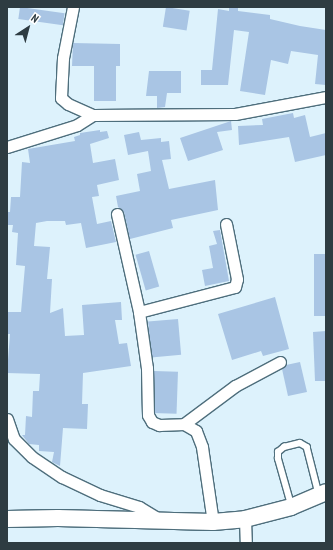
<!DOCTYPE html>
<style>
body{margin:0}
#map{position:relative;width:333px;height:550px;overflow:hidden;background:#ddf2fc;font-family:"PT Sans Narrow",sans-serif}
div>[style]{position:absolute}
.building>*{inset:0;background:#a9c5e4;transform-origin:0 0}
.roads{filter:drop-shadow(1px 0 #4e6e7c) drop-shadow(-1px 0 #4e6e7c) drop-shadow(0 1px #4e6e7c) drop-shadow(0 -1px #4e6e7c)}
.service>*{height:5.5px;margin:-2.75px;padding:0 2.75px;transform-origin:2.75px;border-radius:2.75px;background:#fff}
.minor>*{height:11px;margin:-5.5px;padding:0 5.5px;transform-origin:5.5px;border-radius:5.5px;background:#fff}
.secondary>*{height:16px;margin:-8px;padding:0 8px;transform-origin:8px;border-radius:8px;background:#fff}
span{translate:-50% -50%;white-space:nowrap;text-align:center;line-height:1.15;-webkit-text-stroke:4px #fff;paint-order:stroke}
.frame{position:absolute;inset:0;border:8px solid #2e3c42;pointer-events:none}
.north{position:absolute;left:8px;top:8px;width:40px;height:40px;-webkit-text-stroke:3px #fff;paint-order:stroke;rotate:36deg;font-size:11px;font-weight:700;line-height:16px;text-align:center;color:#2e3c42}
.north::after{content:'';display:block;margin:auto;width:14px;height:18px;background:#2e3c42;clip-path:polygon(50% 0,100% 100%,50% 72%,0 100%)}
</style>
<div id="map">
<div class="building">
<div style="left:20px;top:7px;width:45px;height:12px;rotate:8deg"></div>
<div style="left:166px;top:7px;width:24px;height:20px;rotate:9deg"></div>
<div style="clip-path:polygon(229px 7px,238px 7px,238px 11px,270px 15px,270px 19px,300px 26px,326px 30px,326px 85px,315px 84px,318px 55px,291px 51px,288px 64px,271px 60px,265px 95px,240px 91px,249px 32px,234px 30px,228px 85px,201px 85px,201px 70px,212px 70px,218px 9px,229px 11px)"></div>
<div style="clip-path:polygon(73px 43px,120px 44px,120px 66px,116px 66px,116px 101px,94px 101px,94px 66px,72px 66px)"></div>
<div style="clip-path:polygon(149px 71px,181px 71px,181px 93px,167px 93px,165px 107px,157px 108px,157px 96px,146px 96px)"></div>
<div style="clip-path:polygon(293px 113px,294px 118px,305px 115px,310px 137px,326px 133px,326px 155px,295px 162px,289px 137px,239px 145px,238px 126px,263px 125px,262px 119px)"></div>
<div style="clip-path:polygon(231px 121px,232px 130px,217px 132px,223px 150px,188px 161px,180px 138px)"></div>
<div style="clip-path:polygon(100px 130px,100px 132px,107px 131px,109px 138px,90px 144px,93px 163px,115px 159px,119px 180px,97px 185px,99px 196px,92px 197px,97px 224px,111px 221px,116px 242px,86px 248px,81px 223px,66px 225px,65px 221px,47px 221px,36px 223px,34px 246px,50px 247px,47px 279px,52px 279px,50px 313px,63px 308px,65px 336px,84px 335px,82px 305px,121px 302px,122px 320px,115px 320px,119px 344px,127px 343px,131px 366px,83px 373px,82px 404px,88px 404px,87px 429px,63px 428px,60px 466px,52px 462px,54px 452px,39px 451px,39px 445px,29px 444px,22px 435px,25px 435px,26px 416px,32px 417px,33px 391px,39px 391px,40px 374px,7px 373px,10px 334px,7px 334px,7px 312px,21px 312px,25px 266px,16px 265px,18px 233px,12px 232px,13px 225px,7px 225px,7px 212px,10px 212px,11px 197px,20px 197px,22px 162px,30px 163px,28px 149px,75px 141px,74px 137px,80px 135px,80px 133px)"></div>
<div style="clip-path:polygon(139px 132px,141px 140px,161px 138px,161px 142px,169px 141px,171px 159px,162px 160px,169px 189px,215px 180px,218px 210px,171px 220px,173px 228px,130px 239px,124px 212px,118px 207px,116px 196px,140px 191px,137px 174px,151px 171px,148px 151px,128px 155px,124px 135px)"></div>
<div style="clip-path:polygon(220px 230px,229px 281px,205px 286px,202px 270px,213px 268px,209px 246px,217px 244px,213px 231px)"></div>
<div style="left:149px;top:251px;width:37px;height:14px;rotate:74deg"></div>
<div style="left:314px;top:254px;width:12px;height:62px"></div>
<div style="clip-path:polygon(275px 297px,289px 349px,263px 356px,261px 351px,232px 360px,218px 314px)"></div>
<div style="left:178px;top:319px;width:36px;height:30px;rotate:85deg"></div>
<div style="clip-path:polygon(326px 331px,326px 381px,315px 381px,313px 332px)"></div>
<div style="clip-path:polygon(300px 362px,307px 392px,288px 396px,282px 369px,286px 365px)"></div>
<div style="left:154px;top:371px;width:24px;height:42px;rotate:2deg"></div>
</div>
<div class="roads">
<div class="service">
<div style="left:291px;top:505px;width:48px;rotate:-105.8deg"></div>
<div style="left:278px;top:459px;width:7px;rotate:-90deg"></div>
<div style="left:278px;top:452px;width:8px;rotate:-40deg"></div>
<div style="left:284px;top:447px;width:16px;rotate:-14deg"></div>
<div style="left:300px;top:443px;width:8px;rotate:30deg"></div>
<div style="left:307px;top:447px;width:49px;rotate:75.7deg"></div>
</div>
<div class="minor">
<div style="left:73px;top:7px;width:52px;rotate:101.1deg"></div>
<div style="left:63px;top:58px;width:40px;rotate:92.9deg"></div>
<div style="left:61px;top:98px;width:9px;rotate:41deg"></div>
<div style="left:68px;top:104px;width:27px;rotate:24deg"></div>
<div style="left:93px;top:115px;width:142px;rotate:-0.4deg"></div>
<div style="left:235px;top:114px;width:93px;rotate:-10.6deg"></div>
<div style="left:7px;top:147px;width:73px;rotate:-17.4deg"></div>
<div style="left:77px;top:125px;width:19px;rotate:-32deg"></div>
<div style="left:117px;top:214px;width:100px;rotate:77.3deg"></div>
<div style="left:139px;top:312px;width:57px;rotate:81.9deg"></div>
<div style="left:147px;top:368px;width:47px;rotate:88.8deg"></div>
<div style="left:148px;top:415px;width:8px;rotate:60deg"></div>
<div style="left:152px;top:422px;width:8px;rotate:23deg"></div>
<div style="left:159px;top:425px;width:25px;rotate:-2deg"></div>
<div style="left:184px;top:424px;width:14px;rotate:30deg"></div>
<div style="left:196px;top:431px;width:17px;rotate:69deg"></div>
<div style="left:202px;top:447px;width:76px;rotate:81.7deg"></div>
<div style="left:139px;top:312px;width:99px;rotate:-14.6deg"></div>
<div style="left:235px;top:287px;width:8px;rotate:-76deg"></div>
<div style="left:237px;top:279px;width:56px;rotate:-101.3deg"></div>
<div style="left:7px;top:419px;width:21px;rotate:71deg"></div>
<div style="left:14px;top:439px;width:25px;rotate:45deg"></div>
<div style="left:32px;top:457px;width:36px;rotate:34deg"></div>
<div style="left:62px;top:477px;width:42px;rotate:25.3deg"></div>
<div style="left:100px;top:495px;width:41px;rotate:17.1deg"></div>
<div style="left:139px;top:507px;width:26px;rotate:31deg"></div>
<div style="left:184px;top:424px;width:64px;rotate:-36.7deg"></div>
<div style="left:235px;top:386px;width:51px;rotate:-28.1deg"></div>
<div style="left:245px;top:519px;width:24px;rotate:88deg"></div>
</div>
<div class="secondary">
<div style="left:7px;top:519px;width:51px;rotate:-1.1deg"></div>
<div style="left:58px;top:518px;width:155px;rotate:1.5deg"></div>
<div style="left:213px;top:522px;width:32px;rotate:-5deg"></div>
<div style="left:245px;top:519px;width:48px;rotate:-14.6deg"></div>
<div style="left:291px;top:507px;width:38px;rotate:-23deg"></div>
</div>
</div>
<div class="frame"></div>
<div class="north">N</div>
</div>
